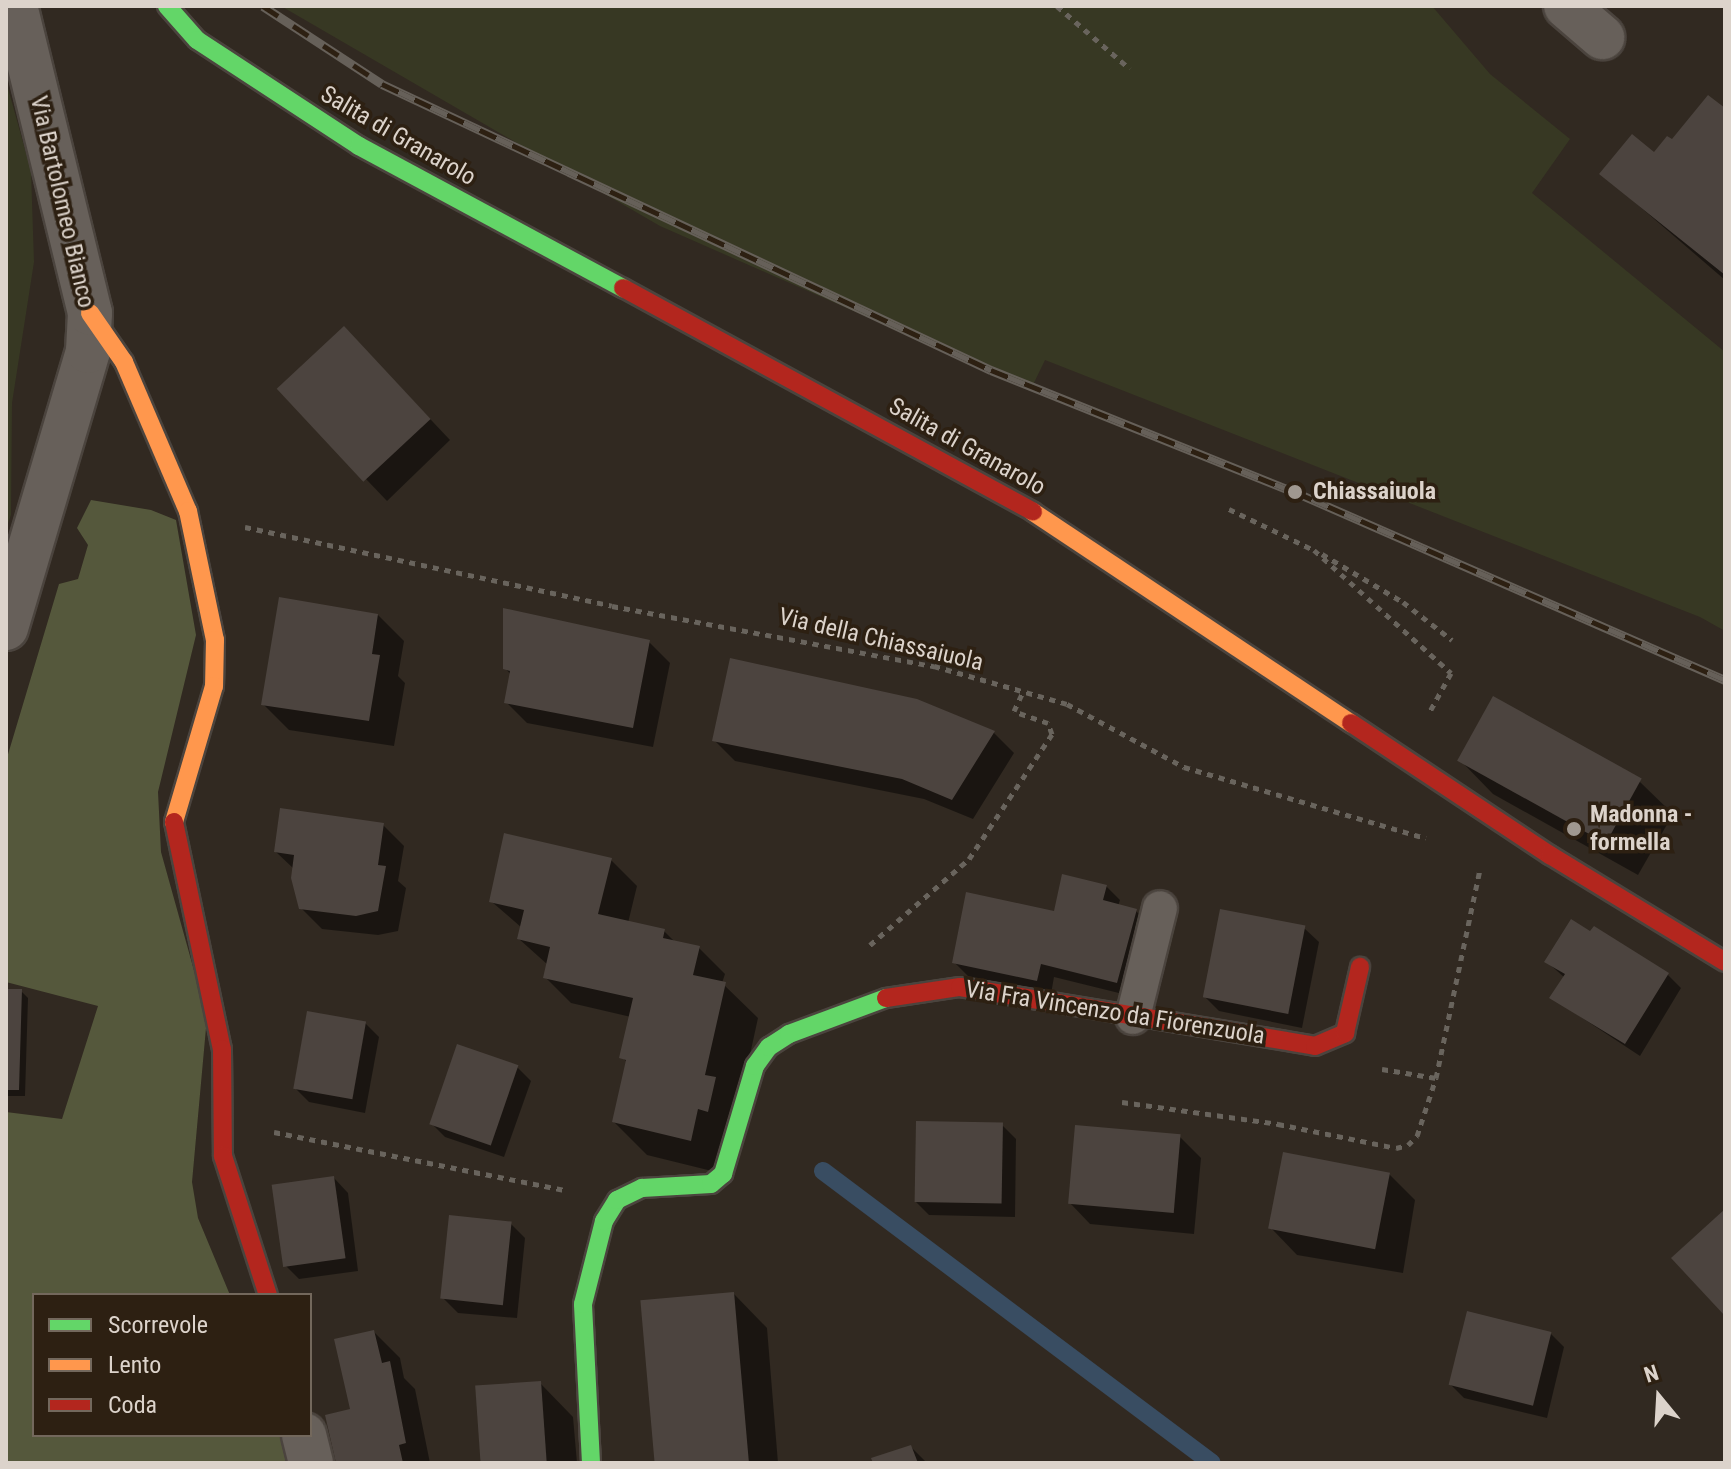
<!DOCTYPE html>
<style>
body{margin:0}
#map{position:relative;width:1731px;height:1469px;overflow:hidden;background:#312921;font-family:"Roboto Condensed",sans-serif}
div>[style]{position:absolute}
.green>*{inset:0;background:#373823}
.forest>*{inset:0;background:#55583c}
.shadow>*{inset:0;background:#0007}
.stream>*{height:18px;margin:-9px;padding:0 9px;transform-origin:9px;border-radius:9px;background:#394d62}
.building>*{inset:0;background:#4c443f;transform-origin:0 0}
.path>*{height:5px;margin-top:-2.5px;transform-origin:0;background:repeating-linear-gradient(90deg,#69645d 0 6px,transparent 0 12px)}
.roads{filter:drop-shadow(2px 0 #4b443e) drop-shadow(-2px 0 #4b443e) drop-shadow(0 2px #4b443e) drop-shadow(0 -2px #4b443e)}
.lane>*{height:34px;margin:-17px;padding:0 17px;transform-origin:17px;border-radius:17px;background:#67605a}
.street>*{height:44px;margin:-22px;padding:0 22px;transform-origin:22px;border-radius:22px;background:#67605a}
.fast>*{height:18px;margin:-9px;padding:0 9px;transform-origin:9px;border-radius:9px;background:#63d668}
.slow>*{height:18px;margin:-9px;padding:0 9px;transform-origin:9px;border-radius:9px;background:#ff974d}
.jam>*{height:18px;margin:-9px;padding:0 9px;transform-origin:9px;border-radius:9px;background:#b3261e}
.rail>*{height:9px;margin-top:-4.5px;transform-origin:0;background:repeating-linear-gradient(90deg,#2d2012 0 18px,#666059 0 36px);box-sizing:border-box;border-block:2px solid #666059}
.dots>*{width:22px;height:22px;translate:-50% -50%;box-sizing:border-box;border:4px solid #2d2012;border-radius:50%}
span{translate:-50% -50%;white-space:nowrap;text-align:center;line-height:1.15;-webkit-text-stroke:7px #2d2012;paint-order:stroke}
.street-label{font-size:24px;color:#dcd3cb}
.poi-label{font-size:24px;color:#dcd3cb;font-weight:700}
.left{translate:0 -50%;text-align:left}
.frame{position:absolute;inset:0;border:8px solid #dcd3cb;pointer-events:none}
.legend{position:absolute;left:32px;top:1293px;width:280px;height:144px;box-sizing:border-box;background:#2d2012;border:2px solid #73685c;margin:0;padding:10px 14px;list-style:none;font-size:24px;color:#dcd3cb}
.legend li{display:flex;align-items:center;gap:16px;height:40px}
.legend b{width:40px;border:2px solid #73685c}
.north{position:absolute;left:1619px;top:1357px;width:80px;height:80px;-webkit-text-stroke:6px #2d2012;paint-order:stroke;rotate:342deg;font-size:22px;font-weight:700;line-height:32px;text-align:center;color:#dcd3cb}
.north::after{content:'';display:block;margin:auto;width:28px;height:36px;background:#dcd3cb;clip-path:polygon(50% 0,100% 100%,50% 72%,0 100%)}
</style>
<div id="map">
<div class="green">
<div style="clip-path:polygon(281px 6px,1432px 6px,1490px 74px,1570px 139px,1532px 193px,1725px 352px,1725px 631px,1700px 617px,1045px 360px,1031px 389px,660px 226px)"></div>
<div style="clip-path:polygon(6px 81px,31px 171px,34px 262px,12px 403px,11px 515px,6px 529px)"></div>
</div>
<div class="forest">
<div style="clip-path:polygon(91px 500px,151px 510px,176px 520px,196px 635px,158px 792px,161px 852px,207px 1017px,192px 1182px,198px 1218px,230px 1295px,34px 1295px,34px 1435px,284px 1435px,290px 1463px,6px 1463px,6px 1112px,62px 1119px,98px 1006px,6px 982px,6px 761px,59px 584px,78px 579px,88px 545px,77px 528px)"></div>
</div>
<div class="shadow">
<div style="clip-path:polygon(1725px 111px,1725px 280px,1602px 174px,1654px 155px,1684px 153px)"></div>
<div style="clip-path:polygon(364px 349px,450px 440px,387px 501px,280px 389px)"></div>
<div style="clip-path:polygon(378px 615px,404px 641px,398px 676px,405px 683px,394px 746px,289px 730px,263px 704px)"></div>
<div style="clip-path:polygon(649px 642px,670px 663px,653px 747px,527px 723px,506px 702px,511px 675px,505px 668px)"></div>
<div style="clip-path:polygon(917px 701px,994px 733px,1014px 753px,973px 819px,924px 799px,735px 761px,714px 740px)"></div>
<div style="clip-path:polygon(1460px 760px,1639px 781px,1673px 814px,1638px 875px,1493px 794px)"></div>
<div style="clip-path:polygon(383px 825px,404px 846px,398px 881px,406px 888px,398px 931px,378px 935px,322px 929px,301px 908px,294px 869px,276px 852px)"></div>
<div style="clip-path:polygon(611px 860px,637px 886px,628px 923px,664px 931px,675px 942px,699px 948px,725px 974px,722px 983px,758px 1018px,724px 1174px,647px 1155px,614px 1122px,628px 1063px,622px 1057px,631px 1017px,571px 1003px,545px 977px,548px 965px,519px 939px,522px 928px,492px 902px)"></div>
<div style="clip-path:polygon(1106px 886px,1120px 900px,1118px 906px,1136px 911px,1150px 925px,1131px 996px,1054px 977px,1051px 994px,968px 976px,954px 962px)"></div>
<div style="clip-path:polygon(1304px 928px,1319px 942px,1302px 1028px,1219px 1011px,1205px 997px)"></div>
<div style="clip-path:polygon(1547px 962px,1667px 974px,1681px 988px,1640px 1056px,1552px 998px,1565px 978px)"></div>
<div style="clip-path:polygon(6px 991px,21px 991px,28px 998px,25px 1096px,6px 1096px)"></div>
<div style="clip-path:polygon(365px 1023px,379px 1037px,365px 1113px,309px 1102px,295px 1088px)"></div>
<div style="clip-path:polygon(517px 1067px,531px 1081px,504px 1157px,445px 1137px,431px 1123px)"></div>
<div style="clip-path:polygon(1002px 1125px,1016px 1139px,1015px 1217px,929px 1215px,915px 1201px)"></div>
<div style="clip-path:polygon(1180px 1137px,1201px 1158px,1194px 1234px,1090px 1224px,1070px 1203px)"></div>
<div style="clip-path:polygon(1389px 1174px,1415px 1200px,1403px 1273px,1297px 1255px,1272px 1229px)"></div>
<div style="clip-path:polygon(334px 1178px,348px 1193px,358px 1271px,299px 1279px,285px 1265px)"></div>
<div style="clip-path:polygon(511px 1224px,525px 1238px,517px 1318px,458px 1313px,444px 1299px)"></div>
<div style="clip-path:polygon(734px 1294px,767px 1328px,778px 1463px,655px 1463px)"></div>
<div style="clip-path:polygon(374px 1332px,400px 1358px,404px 1378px,415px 1389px,430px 1463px,338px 1463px)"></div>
<div style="clip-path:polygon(1550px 1333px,1564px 1347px,1547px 1418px,1464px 1398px,1450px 1384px)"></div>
<div style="clip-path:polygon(540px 1383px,573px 1417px,577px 1463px,484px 1463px)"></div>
<div style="clip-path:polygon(911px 1447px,927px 1463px,875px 1463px)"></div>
</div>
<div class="stream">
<div style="left:823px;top:1171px;width:486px;rotate:36.9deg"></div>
</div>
<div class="building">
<div style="clip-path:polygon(1708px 95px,1725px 108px,1725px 275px,1599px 174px,1632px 134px,1654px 152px,1667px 136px,1672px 139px)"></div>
<div style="left:344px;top:326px;width:127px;height:92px;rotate:47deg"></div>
<div style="clip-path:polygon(279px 597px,378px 614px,372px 654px,380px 655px,369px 721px,261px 705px)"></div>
<div style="clip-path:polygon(503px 608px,650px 640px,633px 728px,504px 703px,510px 671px,503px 669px)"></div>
<div style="clip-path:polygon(730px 658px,917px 699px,995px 731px,952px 800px,902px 779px,712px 741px)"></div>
<div style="left:1493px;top:696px;width:170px;height:74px;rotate:29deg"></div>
<div style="clip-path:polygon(280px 808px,384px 823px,378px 865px,386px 866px,378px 911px,356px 916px,299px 909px,291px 878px,294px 855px,274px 852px)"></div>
<div style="clip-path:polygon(504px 833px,612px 858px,598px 914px,665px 929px,663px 938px,700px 946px,693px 975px,726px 982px,705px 1075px,716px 1077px,708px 1112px,698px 1109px,691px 1141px,612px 1122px,626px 1060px,619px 1058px,633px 998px,543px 978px,550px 947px,517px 939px,524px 910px,489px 902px)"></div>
<div style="clip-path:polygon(1062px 874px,1107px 885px,1103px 900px,1137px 909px,1117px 983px,1041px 964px,1037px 981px,952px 963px,966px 892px,1054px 911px)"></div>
<div style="left:1220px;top:909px;width:87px;height:90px;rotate:11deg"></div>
<div style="clip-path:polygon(1571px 919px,1590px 931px,1594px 926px,1669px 973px,1625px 1044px,1549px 998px,1565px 974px,1544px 962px)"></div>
<div style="clip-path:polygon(6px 989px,22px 989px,19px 1090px,6px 1090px)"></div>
<div style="left:307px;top:1011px;width:60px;height:79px;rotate:10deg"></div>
<div style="left:457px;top:1044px;width:65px;height:85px;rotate:19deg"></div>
<div style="left:916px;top:1121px;width:87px;height:81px;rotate:1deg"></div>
<div style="left:1075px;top:1125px;width:106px;height:79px;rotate:5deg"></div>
<div style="left:1283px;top:1152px;width:109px;height:78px;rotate:11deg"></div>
<div style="left:334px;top:1176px;width:83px;height:63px;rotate:82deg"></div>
<div style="clip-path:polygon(1725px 1209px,1725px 1316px,1671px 1258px)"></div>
<div style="left:449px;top:1215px;width:63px;height:84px;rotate:6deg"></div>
<div style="left:734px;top:1292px;width:172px;height:94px;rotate:85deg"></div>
<div style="left:1467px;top:1311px;width:87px;height:76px;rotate:14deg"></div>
<div style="clip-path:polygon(374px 1330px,382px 1363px,390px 1361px,406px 1443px,399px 1445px,403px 1463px,336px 1463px,325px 1415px,350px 1409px,334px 1339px)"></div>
<div style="left:541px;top:1381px;width:82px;height:66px;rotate:86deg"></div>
<div style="clip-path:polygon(911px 1445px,918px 1463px,873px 1463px,871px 1458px)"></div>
</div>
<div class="path">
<div style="left:1057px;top:6px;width:96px;rotate:40.8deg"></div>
<div style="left:1229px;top:509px;width:94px;rotate:25.8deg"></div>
<div style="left:1314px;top:550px;width:184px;rotate:41.9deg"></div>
<div style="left:1451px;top:673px;width:46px;rotate:118.8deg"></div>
<div style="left:245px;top:527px;width:375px;rotate:12.1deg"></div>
<div style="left:612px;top:606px;width:328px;rotate:10.6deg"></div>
<div style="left:934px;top:666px;width:138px;rotate:15.9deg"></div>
<div style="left:1067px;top:704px;width:133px;rotate:28.3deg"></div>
<div style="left:1184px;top:767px;width:252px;rotate:16.4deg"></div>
<div style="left:1322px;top:554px;width:94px;rotate:30.7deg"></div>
<div style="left:1403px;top:602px;width:62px;rotate:37.8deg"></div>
<div style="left:870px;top:945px;width:131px;rotate:-41deg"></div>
<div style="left:969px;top:859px;width:150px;rotate:-56.4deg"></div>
<div style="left:1052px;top:734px;width:12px;rotate:-110deg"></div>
<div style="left:1048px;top:723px;width:36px;rotate:-161deg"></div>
<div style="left:1014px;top:711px;width:21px;rotate:-65deg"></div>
<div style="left:1382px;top:1069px;width:55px;rotate:9.5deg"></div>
<div style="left:1122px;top:1102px;width:158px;rotate:8deg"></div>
<div style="left:1278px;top:1124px;width:120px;rotate:11.5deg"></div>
<div style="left:1396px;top:1148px;width:12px;rotate:-14deg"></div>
<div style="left:1408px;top:1145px;width:13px;rotate:-45deg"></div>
<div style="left:1417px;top:1136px;width:61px;rotate:-71.9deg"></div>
<div style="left:1436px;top:1078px;width:213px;rotate:-78.1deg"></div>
<div style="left:274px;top:1132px;width:295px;rotate:11.3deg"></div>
</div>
<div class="roads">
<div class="lane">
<div style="left:1133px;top:1017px;width:112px;rotate:-76.1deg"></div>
</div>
<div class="street">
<div style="left:1566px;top:6px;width:48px;rotate:40.7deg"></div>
<div style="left:6px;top:628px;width:289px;rotate:-73.5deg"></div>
<div style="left:88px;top:351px;width:38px;rotate:-87deg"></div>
<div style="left:90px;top:313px;width:316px;rotate:-103.7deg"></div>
<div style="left:304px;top:1435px;width:29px;rotate:76deg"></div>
</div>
<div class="fast">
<div style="left:167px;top:6px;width:45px;rotate:48.6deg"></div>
<div style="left:197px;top:40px;width:194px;rotate:33.2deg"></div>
<div style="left:359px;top:146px;width:300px;rotate:28.3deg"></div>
<div style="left:591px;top:1463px;width:159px;rotate:-92.9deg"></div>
<div style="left:583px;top:1304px;width:86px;rotate:-75.8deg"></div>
<div style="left:604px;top:1221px;width:25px;rotate:-58deg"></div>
<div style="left:617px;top:1200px;width:28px;rotate:-26deg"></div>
<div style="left:642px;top:1188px;width:69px;rotate:-3.3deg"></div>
<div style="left:711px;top:1184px;width:16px;rotate:-40deg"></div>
<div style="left:723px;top:1174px;width:113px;rotate:-73.5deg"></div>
<div style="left:755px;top:1066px;width:24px;rotate:-54deg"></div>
<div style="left:769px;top:1047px;width:24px;rotate:-33deg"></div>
<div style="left:789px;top:1034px;width:103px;rotate:-20.4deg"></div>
</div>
<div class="slow">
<div style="left:90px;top:313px;width:60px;rotate:55.2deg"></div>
<div style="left:124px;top:362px;width:162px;rotate:66.8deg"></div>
<div style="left:188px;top:511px;width:132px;rotate:78.2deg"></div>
<div style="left:215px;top:640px;width:46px;rotate:91.2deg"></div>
<div style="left:214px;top:686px;width:142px;rotate:106.4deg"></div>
<div style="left:1033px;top:512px;width:382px;rotate:33.6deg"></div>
</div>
<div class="jam">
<div style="left:623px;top:288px;width:467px;rotate:28.6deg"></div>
<div style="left:1351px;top:723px;width:239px;rotate:33.6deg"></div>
<div style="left:1550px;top:855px;width:205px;rotate:31.4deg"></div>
<div style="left:174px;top:822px;width:232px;rotate:78.1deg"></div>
<div style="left:222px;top:1049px;width:107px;rotate:89.5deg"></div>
<div style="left:223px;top:1156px;width:146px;rotate:72.1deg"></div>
<div style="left:886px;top:998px;width:75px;rotate:-8.5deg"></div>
<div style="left:960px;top:987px;width:360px;rotate:9.4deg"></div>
<div style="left:1315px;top:1046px;width:33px;rotate:-23deg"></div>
<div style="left:1345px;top:1033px;width:68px;rotate:-77.2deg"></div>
</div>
</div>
<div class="rail">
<div style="left:263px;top:6px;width:142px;rotate:33.2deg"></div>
<div style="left:382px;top:84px;width:673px;rotate:25.16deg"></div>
<div style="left:991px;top:370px;width:328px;rotate:21.9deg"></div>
<div style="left:1295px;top:492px;width:469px;rotate:23.6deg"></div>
</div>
<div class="dots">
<div style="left:1295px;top:492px;background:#a09890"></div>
<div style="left:1574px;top:829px;background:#a09890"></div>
</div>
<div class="street-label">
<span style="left:398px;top:136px;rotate:30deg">Salita di Granarolo</span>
<span style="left:62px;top:202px;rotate:77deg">Via Bartolomeo Bianco</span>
<span style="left:967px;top:447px;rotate:29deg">Salita di Granarolo</span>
<span style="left:881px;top:640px;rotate:13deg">Via della Chiassaiuola</span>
<span style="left:1115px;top:1013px;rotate:9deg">Via Fra Vincenzo da Fiorenzuola</span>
</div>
<div class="poi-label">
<span class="left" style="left:1313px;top:492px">Chiassaiuola</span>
<span class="left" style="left:1590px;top:829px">Madonna -<br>formella</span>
</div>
<div class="frame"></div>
<ul class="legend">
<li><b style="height:10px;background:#63d668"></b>Scorrevole</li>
<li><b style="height:10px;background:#ff974d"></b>Lento</li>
<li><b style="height:10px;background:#b3261e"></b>Coda</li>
</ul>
<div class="north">N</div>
</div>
